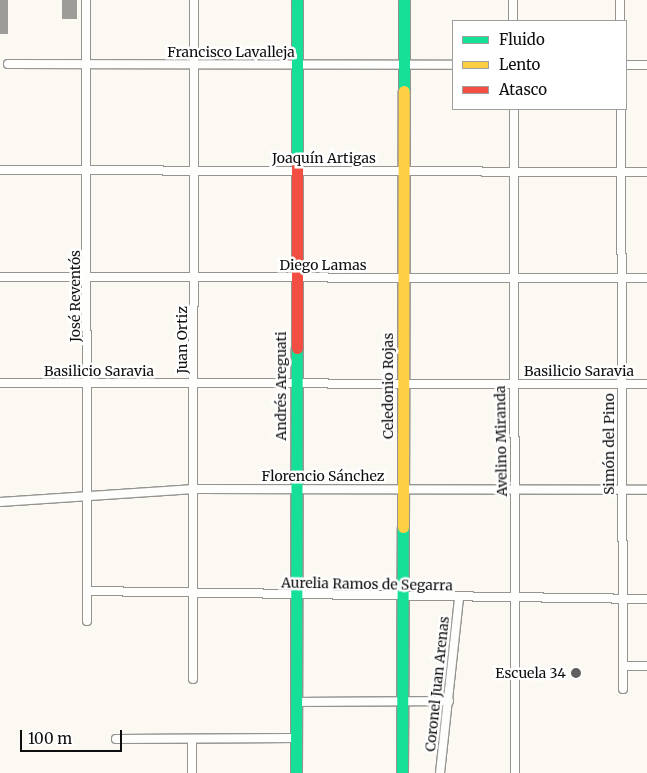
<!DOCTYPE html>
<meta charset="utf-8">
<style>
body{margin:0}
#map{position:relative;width:647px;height:773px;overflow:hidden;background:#fbf9f2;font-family:Merriweather,serif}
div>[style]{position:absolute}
.building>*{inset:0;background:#9e9c98;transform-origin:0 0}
.roads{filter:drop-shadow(1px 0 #959491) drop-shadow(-1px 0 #959491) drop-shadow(0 1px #959491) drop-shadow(0 -1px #959491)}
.street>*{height:8px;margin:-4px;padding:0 4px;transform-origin:4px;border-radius:4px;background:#fefefd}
.fast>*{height:11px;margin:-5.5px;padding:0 5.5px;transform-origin:5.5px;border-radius:5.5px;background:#16e098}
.slow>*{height:11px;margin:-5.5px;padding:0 5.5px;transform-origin:5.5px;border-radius:5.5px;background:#ffcf43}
.jam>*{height:11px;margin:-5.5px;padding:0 5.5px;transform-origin:5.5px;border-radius:5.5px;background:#f24e42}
.dots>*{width:14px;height:14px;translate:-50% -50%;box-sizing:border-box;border:2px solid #fff;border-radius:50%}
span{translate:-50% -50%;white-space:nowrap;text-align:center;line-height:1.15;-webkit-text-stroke:5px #fff;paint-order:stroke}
.street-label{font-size:14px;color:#0e0e0e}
.poi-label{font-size:14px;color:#0e0e0e}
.right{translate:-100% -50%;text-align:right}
.legend{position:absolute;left:452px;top:20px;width:175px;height:90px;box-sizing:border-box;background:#fff;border:1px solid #9f9f9f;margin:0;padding:6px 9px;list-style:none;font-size:15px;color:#0e0e0e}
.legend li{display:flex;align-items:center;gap:10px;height:25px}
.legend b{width:25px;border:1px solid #9f9f9f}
.scale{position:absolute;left:20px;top:730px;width:102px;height:22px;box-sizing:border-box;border:2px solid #0e0e0e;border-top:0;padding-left:6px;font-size:15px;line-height:18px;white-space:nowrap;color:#0e0e0e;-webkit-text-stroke:4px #fff;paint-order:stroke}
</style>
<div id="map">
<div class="building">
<div style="left:0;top:0;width:8px;height:34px"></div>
<div style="left:62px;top:0;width:15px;height:19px"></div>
</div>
<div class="roads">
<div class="street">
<div style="left:86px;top:0;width:621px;rotate:89.91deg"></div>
<div style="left:513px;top:0;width:21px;rotate:90deg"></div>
<div style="left:620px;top:0;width:21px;rotate:90deg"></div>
<div style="left:8px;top:64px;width:445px;rotate:0.1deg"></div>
<div style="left:626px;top:65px;width:21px"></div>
<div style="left:514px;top:109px;width:664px;rotate:89.91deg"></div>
<div style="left:621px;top:109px;width:580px;rotate:89.8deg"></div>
<div style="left:0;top:170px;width:647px;rotate:0.18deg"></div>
<div style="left:0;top:277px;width:647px;rotate:0.09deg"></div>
<div style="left:0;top:383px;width:647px;rotate:0.09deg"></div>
<div style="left:0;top:502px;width:195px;rotate:-3.8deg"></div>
<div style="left:195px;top:489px;width:452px;rotate:0.1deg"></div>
<div style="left:88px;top:591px;width:559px;rotate:0.82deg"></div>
<div style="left:623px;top:666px;width:24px"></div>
<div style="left:193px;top:679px;width:679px;rotate:-89.92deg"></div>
<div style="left:296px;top:702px;width:153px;rotate:-0.4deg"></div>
<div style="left:116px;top:739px;width:180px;rotate:-0.3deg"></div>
<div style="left:192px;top:773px;width:34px;rotate:-90deg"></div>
<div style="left:440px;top:773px;width:177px;rotate:-83.8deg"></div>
</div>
<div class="fast">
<div style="left:404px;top:91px;width:91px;rotate:-90deg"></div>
<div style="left:297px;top:165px;width:165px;rotate:-90deg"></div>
<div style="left:296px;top:773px;width:425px;rotate:-89.9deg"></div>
<div style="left:402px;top:773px;width:246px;rotate:-89.8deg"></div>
</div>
<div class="slow">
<div style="left:403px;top:527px;width:436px;rotate:-89.9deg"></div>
</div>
<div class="jam">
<div style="left:297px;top:348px;width:183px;rotate:-90deg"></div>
</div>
</div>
<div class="dots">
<div style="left:576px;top:673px;background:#61605e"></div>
</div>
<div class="street-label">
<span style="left:231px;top:52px">Francisco Lavalleja</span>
<span style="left:324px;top:158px">Joaquín Artigas</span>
<span style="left:323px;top:265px">Diego Lamas</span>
<span style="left:75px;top:296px;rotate:-90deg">José Reventós</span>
<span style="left:182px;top:340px;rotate:-90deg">Juan Ortiz</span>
<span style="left:99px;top:371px">Basilicio Saravia</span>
<span style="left:579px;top:371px">Basilicio Saravia</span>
<span style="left:281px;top:386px;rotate:-90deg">Andrés Areguati</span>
<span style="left:388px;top:386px;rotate:-90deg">Celedonio Rojas</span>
<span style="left:501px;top:441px;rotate:-91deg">Avelino Miranda</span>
<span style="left:609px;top:444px;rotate:-90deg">Simón del Pino</span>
<span style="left:323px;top:476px">Florencio Sánchez</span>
<span style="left:367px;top:584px;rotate:1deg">Aurelia Ramos de Segarra</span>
<span style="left:437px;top:684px;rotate:-84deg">Coronel Juan Arenas</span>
</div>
<div class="poi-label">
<span class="right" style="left:566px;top:673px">Escuela 34</span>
</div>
<ul class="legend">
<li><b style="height:6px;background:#16e098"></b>Fluido</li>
<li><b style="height:6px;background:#ffcf43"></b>Lento</li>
<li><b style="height:6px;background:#f24e42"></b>Atasco</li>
</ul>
<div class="scale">100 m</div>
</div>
